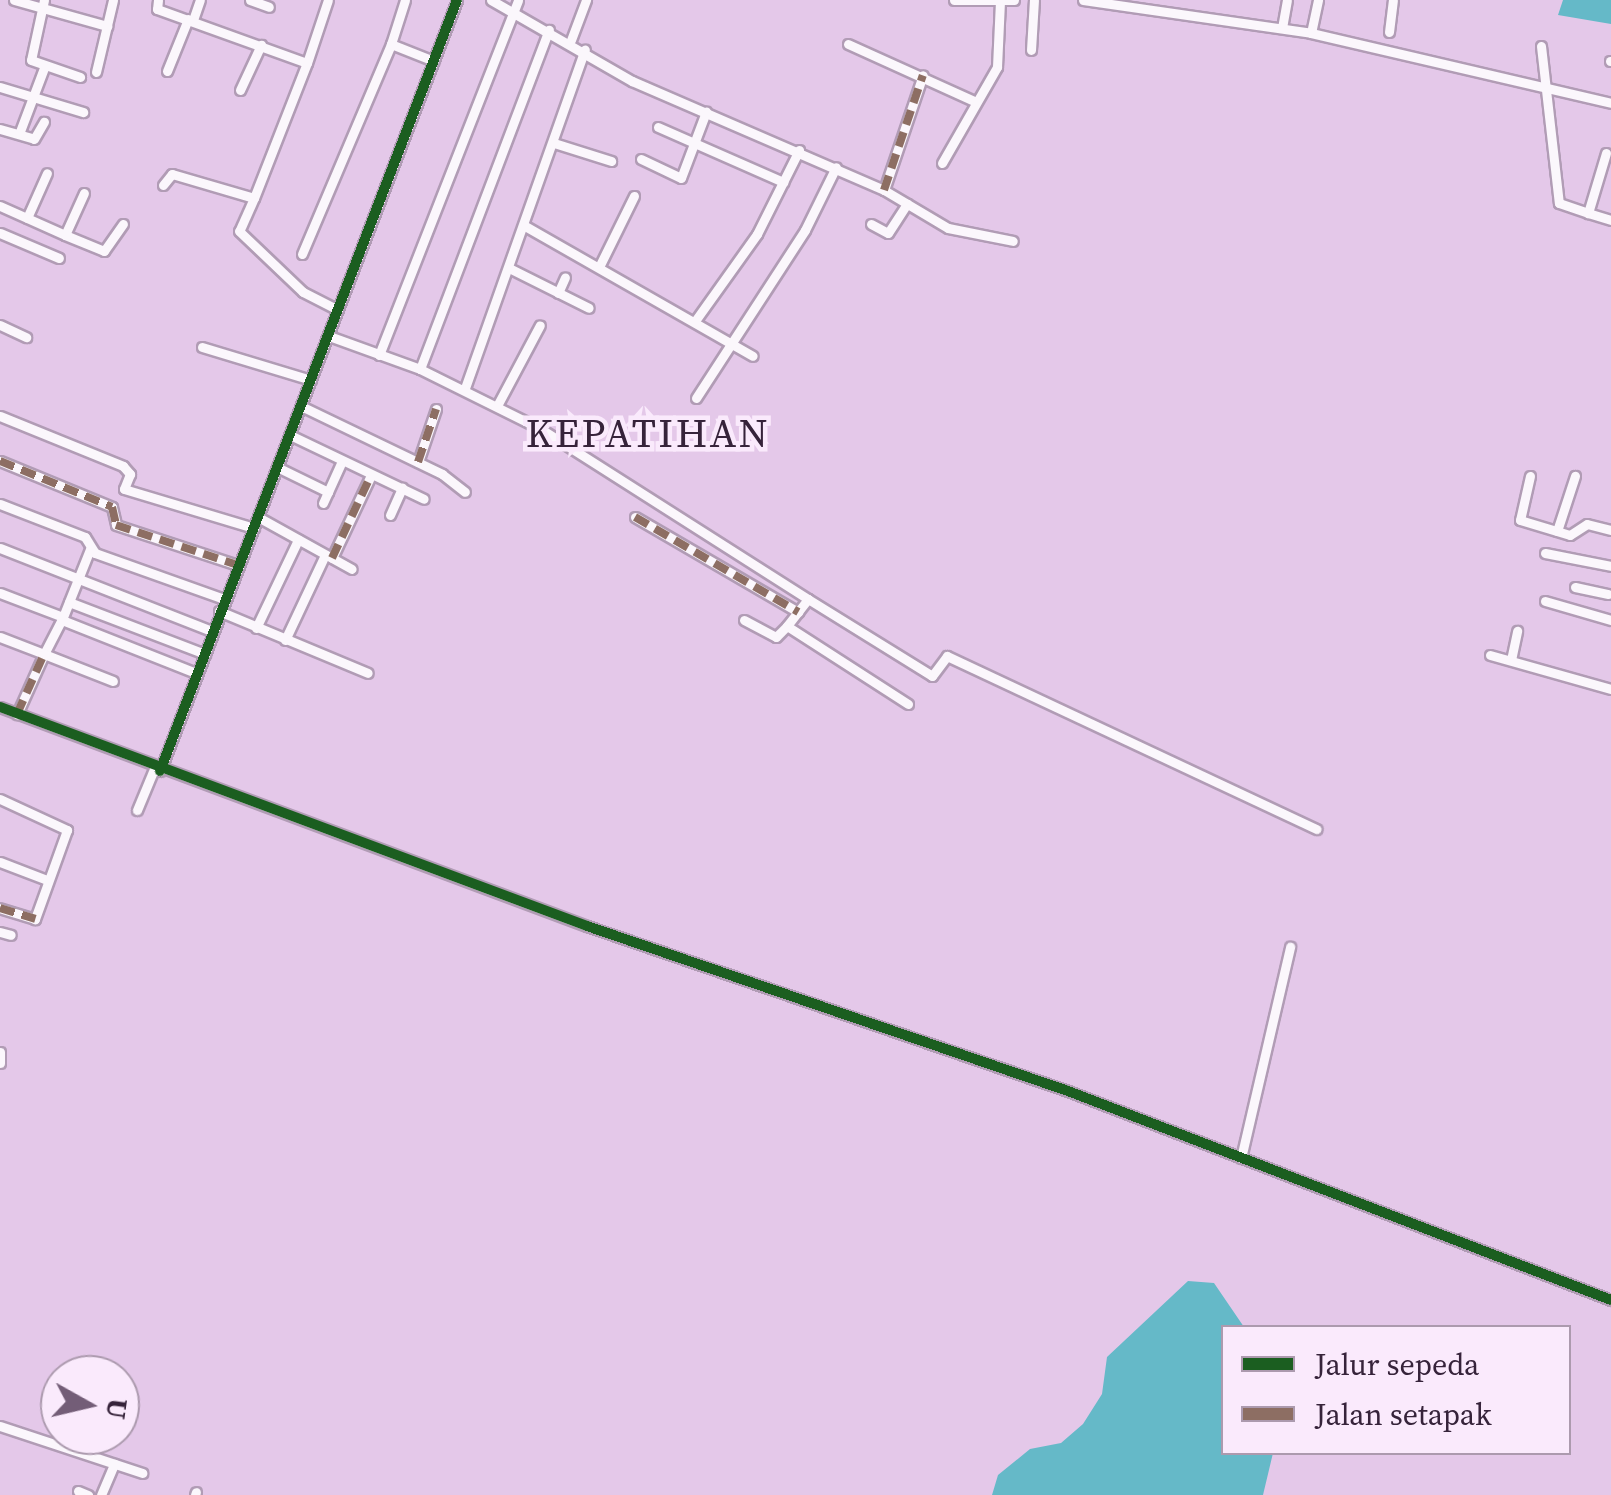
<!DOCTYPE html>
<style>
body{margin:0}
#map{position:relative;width:1611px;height:1495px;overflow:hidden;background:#e4c8e9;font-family:"Source Serif 4",serif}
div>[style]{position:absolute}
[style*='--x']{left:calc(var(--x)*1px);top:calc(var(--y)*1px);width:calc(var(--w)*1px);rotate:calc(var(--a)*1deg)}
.water>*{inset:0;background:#65b9c8}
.roads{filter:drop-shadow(2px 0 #b19cb5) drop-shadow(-2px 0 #b19cb5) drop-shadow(0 2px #b19cb5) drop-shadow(0 -2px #b19cb5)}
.minor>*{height:9px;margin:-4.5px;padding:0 4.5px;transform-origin:4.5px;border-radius:4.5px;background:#fbf7fc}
.quiet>*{height:8px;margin-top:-4px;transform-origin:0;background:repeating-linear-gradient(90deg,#8d6e63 0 15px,transparent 0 23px)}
.cycleway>*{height:10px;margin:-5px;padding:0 5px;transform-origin:5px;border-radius:5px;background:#1b5e20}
span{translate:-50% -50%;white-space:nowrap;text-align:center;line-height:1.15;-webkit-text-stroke:9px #faeafc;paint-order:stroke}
.quarter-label{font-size:40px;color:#36233a;letter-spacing:2.5px}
.legend{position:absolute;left:1221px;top:1325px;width:350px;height:130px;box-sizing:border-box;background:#faeafc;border:2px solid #ac9aae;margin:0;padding:12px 18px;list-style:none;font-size:30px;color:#36233a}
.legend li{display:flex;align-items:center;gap:20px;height:50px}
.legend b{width:50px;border:2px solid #ac9aae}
.north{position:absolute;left:40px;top:1355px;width:100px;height:100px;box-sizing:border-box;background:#faeafc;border:2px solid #ac9aae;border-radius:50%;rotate:98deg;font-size:28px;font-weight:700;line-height:40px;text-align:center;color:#36233a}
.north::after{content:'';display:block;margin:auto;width:35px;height:45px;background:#735d77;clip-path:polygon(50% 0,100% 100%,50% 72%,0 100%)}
</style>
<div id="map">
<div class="water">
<i style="clip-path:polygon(1563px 0,1611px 0,1611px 24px,1558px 15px)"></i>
<i style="clip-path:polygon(1188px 1281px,1214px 1283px,1244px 1327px,1224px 1328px,1224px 1452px,1273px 1453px,1263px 1495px,992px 1495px,998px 1475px,1030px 1449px,1061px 1443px,1083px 1424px,1102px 1394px,1107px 1357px)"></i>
</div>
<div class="roads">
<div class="minor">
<i style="--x:14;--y:0;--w:97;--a:15.6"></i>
<i style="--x:44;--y:0;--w:61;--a:102.2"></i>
<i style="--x:31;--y:60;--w:52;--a:19.1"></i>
<i style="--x:158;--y:0;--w:9;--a:96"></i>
<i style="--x:157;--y:9;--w:159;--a:19.8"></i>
<i style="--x:307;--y:63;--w:66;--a:-71.6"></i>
<i style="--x:250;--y:0;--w:20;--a:20"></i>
<i style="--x:491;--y:0;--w:163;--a:29.9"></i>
<i style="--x:632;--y:81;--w:275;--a:23.4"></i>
<i style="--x:884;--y:190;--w:74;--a:30.7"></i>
<i style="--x:948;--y:228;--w:66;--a:11.3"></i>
<i style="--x:954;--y:0;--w:60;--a:0"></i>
<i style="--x:1083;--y:0;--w:230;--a:8.2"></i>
<i style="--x:1311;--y:33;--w:308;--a:13.1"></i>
<i style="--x:193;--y:20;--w:21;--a:-71"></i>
<i style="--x:1282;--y:28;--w:28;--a:-80"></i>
<i style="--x:1389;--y:32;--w:32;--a:-83"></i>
<i style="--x:1311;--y:33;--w:34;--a:-78"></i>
<i style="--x:571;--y:40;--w:43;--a:-69.4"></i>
<i style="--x:391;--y:44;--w:46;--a:-72.3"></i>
<i style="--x:848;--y:44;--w:138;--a:24.3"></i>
<i style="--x:1541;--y:46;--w:158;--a:83.5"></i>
<i style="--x:1559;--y:203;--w:31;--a:19"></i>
<i style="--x:1031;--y:50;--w:50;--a:-86.6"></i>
<i style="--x:1610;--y:61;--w:1;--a:0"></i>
<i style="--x:167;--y:71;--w:56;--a:-68"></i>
<i style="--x:96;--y:72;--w:74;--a:-76.7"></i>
<i style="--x:0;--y:87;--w:87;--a:16.8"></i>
<i style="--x:240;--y:90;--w:50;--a:-65"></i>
<i style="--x:658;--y:127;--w:137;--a:23.7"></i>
<i style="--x:0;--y:129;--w:35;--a:16"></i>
<i style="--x:34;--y:139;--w:20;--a:-60"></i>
<i style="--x:19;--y:134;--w:71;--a:-69.3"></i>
<i style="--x:554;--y:143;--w:60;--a:17.5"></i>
<i style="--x:1606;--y:153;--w:63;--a:106.7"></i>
<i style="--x:1588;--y:213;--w:24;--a:17"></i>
<i style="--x:641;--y:159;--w:44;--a:25.4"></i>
<i style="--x:681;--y:178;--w:71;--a:-69.3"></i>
<i style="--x:942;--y:163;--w:111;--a:-60.2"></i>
<i style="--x:997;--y:67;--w:65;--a:-87.4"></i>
<i style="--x:163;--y:185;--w:14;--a:-51"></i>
<i style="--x:172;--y:174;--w:85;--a:16.3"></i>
<i style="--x:254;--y:198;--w:145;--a:-68.6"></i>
<i style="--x:884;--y:190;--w:121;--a:-71.3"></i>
<i style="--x:254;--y:198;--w:36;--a:114"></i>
<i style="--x:239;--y:231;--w:88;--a:43.6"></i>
<i style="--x:303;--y:292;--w:39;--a:27"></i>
<i style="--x:0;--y:206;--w:71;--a:24"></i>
<i style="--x:65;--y:235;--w:46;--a:-65.7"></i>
<i style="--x:27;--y:218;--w:49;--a:-66"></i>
<i style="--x:871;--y:224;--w:19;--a:28"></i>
<i style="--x:888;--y:233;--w:35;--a:-57"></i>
<i style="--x:525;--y:226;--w:262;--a:29.7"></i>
<i style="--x:0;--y:233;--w:64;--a:23"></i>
<i style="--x:65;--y:235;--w:42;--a:22.3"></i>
<i style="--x:104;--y:251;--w:33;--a:-55"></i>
<i style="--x:302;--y:254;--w:228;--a:-67"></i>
<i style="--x:391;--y:44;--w:46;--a:21.6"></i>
<i style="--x:600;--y:265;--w:77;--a:-63.8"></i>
<i style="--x:509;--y:268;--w:89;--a:26.6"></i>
<i style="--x:558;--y:293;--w:17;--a:-66"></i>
<i style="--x:695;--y:321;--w:107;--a:-54.5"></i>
<i style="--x:757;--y:234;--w:94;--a:-63.4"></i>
<i style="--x:0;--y:325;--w:29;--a:25"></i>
<i style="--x:329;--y:336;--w:97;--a:19.9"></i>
<i style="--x:420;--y:369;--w:135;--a:26.4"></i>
<i style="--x:541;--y:429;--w:317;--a:32.5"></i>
<i style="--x:808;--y:599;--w:34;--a:128"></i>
<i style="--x:787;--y:626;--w:144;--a:32.8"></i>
<i style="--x:202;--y:347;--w:114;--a:16.8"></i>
<i style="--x:379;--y:355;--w:381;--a:-68.6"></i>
<i style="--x:420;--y:369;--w:363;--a:-69.2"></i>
<i style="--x:465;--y:388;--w:359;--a:-70.5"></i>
<i style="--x:696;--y:398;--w:200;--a:-57"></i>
<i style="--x:805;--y:230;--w:70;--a:-63.8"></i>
<i style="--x:498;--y:404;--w:89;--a:-62"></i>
<i style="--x:301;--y:406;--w:157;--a:25.7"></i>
<i style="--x:442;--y:474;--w:29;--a:38"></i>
<i style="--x:0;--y:416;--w:133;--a:22.1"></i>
<i style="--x:123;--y:466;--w:11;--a:49"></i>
<i style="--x:130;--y:474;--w:16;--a:112"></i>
<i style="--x:124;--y:489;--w:136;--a:16.7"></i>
<i style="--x:290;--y:435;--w:148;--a:25.5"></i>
<i style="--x:0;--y:461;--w:121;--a:22.3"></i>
<i style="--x:112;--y:507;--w:18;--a:77"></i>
<i style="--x:116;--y:525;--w:128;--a:18.2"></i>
<i style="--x:418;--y:462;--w:56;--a:-71.2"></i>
<i style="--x:277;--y:467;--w:57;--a:26.1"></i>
<i style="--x:1530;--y:476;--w:45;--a:102.8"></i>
<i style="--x:1520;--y:520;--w:52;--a:16.7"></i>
<i style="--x:1570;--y:535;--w:20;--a:-33"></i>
<i style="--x:1587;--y:524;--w:25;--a:14"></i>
<i style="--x:323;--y:503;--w:46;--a:-65.7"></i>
<i style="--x:0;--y:504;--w:91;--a:21.2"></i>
<i style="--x:85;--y:537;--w:19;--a:58"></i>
<i style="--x:95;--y:553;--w:137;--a:19.6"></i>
<i style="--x:390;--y:515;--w:30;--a:-66"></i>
<i style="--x:258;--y:517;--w:107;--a:29"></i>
<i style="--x:635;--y:517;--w:189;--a:30.2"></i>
<i style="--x:1557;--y:531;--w:58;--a:-71.9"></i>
<i style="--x:0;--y:548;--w:228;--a:21.4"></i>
<i style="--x:1545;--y:553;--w:67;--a:11.1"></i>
<i style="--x:332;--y:558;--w:92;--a:-64.8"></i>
<i style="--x:1575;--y:587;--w:34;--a:12"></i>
<i style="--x:0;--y:593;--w:67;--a:20.9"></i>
<i style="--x:63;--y:617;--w:73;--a:-68.3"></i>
<i style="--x:808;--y:599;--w:146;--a:31.8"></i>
<i style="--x:932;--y:676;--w:25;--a:-53"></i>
<i style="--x:947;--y:656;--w:408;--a:25.1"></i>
<i style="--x:1545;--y:601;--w:69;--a:16.1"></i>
<i style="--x:69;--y:602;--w:146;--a:20.9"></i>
<i style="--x:219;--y:611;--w:161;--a:22.6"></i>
<i style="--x:63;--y:617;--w:42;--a:117.2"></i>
<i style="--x:44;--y:654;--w:74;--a:21.4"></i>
<i style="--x:62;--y:620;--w:144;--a:21.6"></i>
<i style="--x:744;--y:620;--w:36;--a:28"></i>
<i style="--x:776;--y:637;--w:16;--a:-45"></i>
<i style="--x:256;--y:628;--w:98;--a:-64.5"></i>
<i style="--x:0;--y:637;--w:47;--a:21.1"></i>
<i style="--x:44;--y:654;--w:66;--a:114.2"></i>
<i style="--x:285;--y:640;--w:94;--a:-64.8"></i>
<i style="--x:1490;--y:655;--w:126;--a:15.7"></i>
<i style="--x:1511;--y:660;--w:30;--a:-78"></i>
<i style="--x:0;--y:707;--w:627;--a:20.46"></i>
<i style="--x:587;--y:926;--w:509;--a:18.93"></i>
<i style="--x:1068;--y:1091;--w:582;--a:21.05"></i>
<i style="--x:160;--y:771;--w:826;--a:-68.93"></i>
<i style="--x:0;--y:799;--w:74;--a:24.8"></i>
<i style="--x:67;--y:830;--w:95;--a:109.8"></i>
<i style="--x:35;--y:919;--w:37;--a:-163"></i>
<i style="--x:137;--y:810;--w:44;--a:-67.5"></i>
<i style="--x:0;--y:862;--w:50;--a:21"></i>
<i style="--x:0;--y:932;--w:11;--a:15"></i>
<i style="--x:0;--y:1052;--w:11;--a:90"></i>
<i style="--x:1241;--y:1158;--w:217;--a:-76.9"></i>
<i style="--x:0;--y:1426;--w:150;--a:18.3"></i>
<i style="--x:78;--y:1491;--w:11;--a:22"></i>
<i style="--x:101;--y:1495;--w:34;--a:-67"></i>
<i style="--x:195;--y:1495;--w:3;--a:-72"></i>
</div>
</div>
<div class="quiet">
<i style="--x:884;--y:190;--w:121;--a:-71.3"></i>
<i style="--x:0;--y:461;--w:121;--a:22.3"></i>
<i style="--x:112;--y:507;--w:18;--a:77"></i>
<i style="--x:116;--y:525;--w:128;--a:18.2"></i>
<i style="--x:418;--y:462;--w:56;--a:-71.2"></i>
<i style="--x:635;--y:517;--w:189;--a:30.2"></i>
<i style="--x:332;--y:558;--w:92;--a:-64.8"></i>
<i style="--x:17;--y:714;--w:66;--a:-65.8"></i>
<i style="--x:0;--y:908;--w:37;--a:17"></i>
</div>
<div class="cycleway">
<i style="--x:0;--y:707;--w:627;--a:20.46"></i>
<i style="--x:587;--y:926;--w:509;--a:18.93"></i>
<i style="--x:1068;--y:1091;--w:582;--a:21.05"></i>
<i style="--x:160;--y:771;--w:826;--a:-68.93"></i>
</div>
<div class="quarter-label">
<span style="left:648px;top:433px">KEPATIHAN</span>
</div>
<ul class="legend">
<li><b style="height:12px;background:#1b5e20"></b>Jalur sepeda</li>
<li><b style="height:12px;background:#8d6e63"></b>Jalan setapak</li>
</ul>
<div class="north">U</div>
</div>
